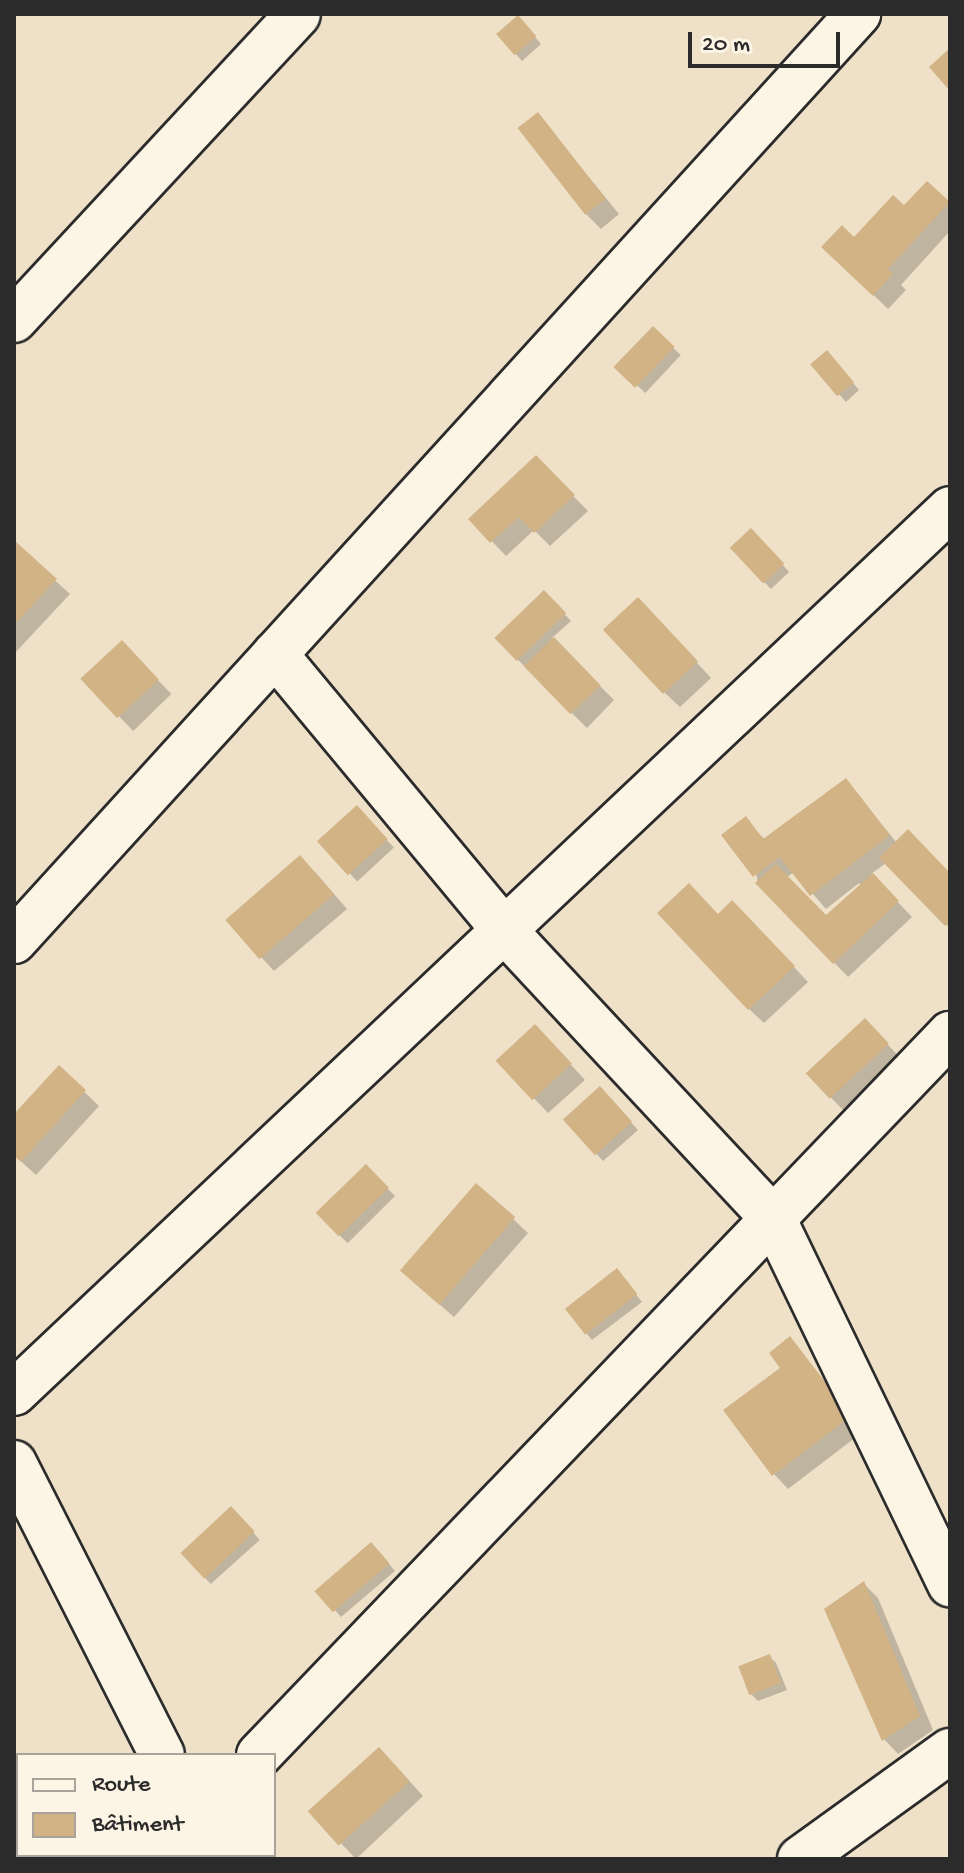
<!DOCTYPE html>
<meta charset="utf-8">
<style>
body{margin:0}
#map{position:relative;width:964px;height:1873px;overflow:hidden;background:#efe1c8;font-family:"Gochi Hand",sans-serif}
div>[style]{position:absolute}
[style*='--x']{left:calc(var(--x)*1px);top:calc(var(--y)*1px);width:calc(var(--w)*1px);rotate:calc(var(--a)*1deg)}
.shadow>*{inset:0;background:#0003;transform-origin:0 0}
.building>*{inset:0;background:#d2b386;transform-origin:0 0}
.roads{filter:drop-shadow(2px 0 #2b2b2b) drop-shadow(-2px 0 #2b2b2b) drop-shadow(0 2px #2b2b2b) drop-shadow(0 -2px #2b2b2b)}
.minor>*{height:44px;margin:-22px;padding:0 22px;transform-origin:22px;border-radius:22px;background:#fcf5e5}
span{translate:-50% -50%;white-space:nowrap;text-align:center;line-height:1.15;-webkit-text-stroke:7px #fcf5e5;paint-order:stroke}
.frame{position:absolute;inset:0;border:16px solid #2b2b2b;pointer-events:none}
.legend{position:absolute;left:16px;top:1753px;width:260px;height:104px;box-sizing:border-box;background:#fcf5e5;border:2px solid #a8a49b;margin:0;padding:10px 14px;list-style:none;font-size:24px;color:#2b2b2b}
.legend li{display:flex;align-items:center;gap:16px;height:40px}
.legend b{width:40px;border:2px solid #a8a49b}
.scale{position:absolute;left:688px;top:32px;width:152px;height:36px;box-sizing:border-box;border:4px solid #2b2b2b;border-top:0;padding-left:10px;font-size:24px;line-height:28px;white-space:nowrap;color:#2b2b2b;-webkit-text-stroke:6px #fcf5e5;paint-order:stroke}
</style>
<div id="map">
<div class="shadow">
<i style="clip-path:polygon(525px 25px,541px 44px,522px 61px,499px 35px)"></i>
<i style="clip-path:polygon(538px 115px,619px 214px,601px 229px,586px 214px)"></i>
<i style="clip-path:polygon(927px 183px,950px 204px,950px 231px,901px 285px,906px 290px,888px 309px,824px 247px,854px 240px,904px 208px)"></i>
<i style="left:653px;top:329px;width:38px;height:52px;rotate:43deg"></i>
<i style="clip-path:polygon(834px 360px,859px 390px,846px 402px,813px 365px)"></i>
<i style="clip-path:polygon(536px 458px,588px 511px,550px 546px,534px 530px,506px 556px,471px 519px)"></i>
<i style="left:751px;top:531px;width:56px;height:25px;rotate:47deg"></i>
<i style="clip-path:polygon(14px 543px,70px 594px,14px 654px)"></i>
<i style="clip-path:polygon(544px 593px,571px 621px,552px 638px,614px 700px,587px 728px,516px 658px)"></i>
<i style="clip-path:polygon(652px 614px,711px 678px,680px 707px,665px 693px)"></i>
<i style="left:122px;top:643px;width:71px;height:53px;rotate:46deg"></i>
<i style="clip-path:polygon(evenodd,845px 780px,897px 843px,950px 875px,950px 928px,886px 863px,871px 874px,912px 917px,848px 977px,758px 883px,746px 819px,765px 840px,845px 780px,794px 872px,826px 909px,859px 883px,861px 886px,826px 918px,787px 877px,794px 872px)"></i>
<i style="left:357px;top:808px;width:54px;height:50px;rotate:47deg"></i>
<i style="clip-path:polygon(315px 872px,347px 909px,274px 971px,227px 920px)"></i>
<i style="clip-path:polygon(719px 916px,747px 917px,808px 982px,764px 1023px,749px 1009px)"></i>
<i style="clip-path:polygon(879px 1035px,902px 1060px,845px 1112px,808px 1074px)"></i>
<i style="clip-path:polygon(549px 1041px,585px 1080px,548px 1113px,498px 1060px)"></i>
<i style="clip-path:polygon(59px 1068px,99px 1106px,36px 1175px,14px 1155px,14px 1117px)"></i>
<i style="clip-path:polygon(607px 1096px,638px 1130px,603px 1161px,566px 1120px)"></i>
<i style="left:366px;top:1167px;width:41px;height:67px;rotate:45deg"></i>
<i style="clip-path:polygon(513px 1219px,528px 1233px,454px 1317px,416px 1284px)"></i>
<i style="clip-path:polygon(623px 1278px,642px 1302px,592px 1340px,566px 1309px)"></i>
<i style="clip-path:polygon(790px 1339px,864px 1431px,788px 1489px,774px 1474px)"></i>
<i style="left:231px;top:1508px;width:43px;height:66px;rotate:48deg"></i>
<i style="clip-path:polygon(378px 1551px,395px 1571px,341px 1617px,317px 1590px)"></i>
<i style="clip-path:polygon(864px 1584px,878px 1598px,933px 1730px,898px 1754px,884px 1739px)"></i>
<i style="clip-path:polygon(769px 1656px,776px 1663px,787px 1690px,758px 1701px,751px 1694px)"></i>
<i style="clip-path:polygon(394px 1764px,423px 1796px,356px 1859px,312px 1813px)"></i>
</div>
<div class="building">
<i style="left:518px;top:15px;width:28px;height:29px;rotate:49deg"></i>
<i style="clip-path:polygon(950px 48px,950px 91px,929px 67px)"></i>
<i style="left:538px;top:112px;width:110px;height:26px;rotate:52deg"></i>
<i style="clip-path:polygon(927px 181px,950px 202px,888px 269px,893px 274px,873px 296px,821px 247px,842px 225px,854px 237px,893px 195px,904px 205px)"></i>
<i style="left:653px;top:326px;width:30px;height:57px;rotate:44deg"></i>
<i style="left:827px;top:350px;width:42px;height:22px;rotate:50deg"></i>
<i style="clip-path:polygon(536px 455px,575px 495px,534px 533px,519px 517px,490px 543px,468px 519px)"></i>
<i style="left:751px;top:528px;width:49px;height:29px;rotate:47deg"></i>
<i style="clip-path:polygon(14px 540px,57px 579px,14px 625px)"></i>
<i style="left:544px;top:590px;width:32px;height:69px;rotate:46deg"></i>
<i style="left:638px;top:597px;width:88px;height:48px;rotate:47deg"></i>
<i style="left:554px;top:637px;width:67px;height:42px;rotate:46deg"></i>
<i style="left:122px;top:640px;width:54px;height:57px;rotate:47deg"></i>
<i style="clip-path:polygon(846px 778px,890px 835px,810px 896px,780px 857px,753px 877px,721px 835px,746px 816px,763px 839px)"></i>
<i style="left:357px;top:805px;width:46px;height:54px;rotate:48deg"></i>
<i style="clip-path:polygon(908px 829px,950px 873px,950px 922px,945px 926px,879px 858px)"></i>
<i style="left:300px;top:855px;width:52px;height:99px;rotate:49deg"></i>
<i style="clip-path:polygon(776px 864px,826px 915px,873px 873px,899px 901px,833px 964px,755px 883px)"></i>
<i style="clip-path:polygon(689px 883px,718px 914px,732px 900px,795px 966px,748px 1010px,657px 913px)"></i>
<i style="left:865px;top:1018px;width:35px;height:81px;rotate:47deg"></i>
<i style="left:535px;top:1024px;width:54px;height:54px;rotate:47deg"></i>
<i style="clip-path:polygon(59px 1065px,86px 1090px,21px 1162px,14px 1156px,14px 1114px)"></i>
<i style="left:600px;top:1086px;width:48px;height:50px;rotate:48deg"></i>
<i style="left:366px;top:1164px;width:33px;height:70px;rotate:46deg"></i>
<i style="left:476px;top:1183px;width:52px;height:116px;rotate:41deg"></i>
<i style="left:617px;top:1268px;width:33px;height:66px;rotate:52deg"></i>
<i style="clip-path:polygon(790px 1336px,851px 1416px,772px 1476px,723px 1410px,780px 1368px,769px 1353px)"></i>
<i style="left:231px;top:1506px;width:35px;height:69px;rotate:47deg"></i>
<i style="left:371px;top:1542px;width:28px;height:75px;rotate:49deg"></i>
<i style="clip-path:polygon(864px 1581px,920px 1716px,882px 1741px,824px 1609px)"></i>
<i style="left:770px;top:1654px;width:31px;height:34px;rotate:69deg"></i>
<i style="left:379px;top:1747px;width:46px;height:96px;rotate:48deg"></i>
</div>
<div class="roads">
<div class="minor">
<i style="--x:14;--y:320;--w:417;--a:-47.1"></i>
<i style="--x:275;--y:654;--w:359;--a:50.3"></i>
<i style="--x:504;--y:930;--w:394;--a:47"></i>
<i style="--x:773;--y:1218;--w:407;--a:64.2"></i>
<i style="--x:14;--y:941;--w:1254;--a:-47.68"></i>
<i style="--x:14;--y:1393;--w:1287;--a:-43.36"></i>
<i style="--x:14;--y:1463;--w:327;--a:63.1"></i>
<i style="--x:259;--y:1755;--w:999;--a:-46.22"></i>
<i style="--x:213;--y:1855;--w:4;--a:63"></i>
<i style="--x:800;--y:1859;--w:185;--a:-35.8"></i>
</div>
</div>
<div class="frame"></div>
<ul class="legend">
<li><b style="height:10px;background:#fcf5e5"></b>Route</li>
<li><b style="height:22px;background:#d2b386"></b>Bâtiment</li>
</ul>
<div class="scale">20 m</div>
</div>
